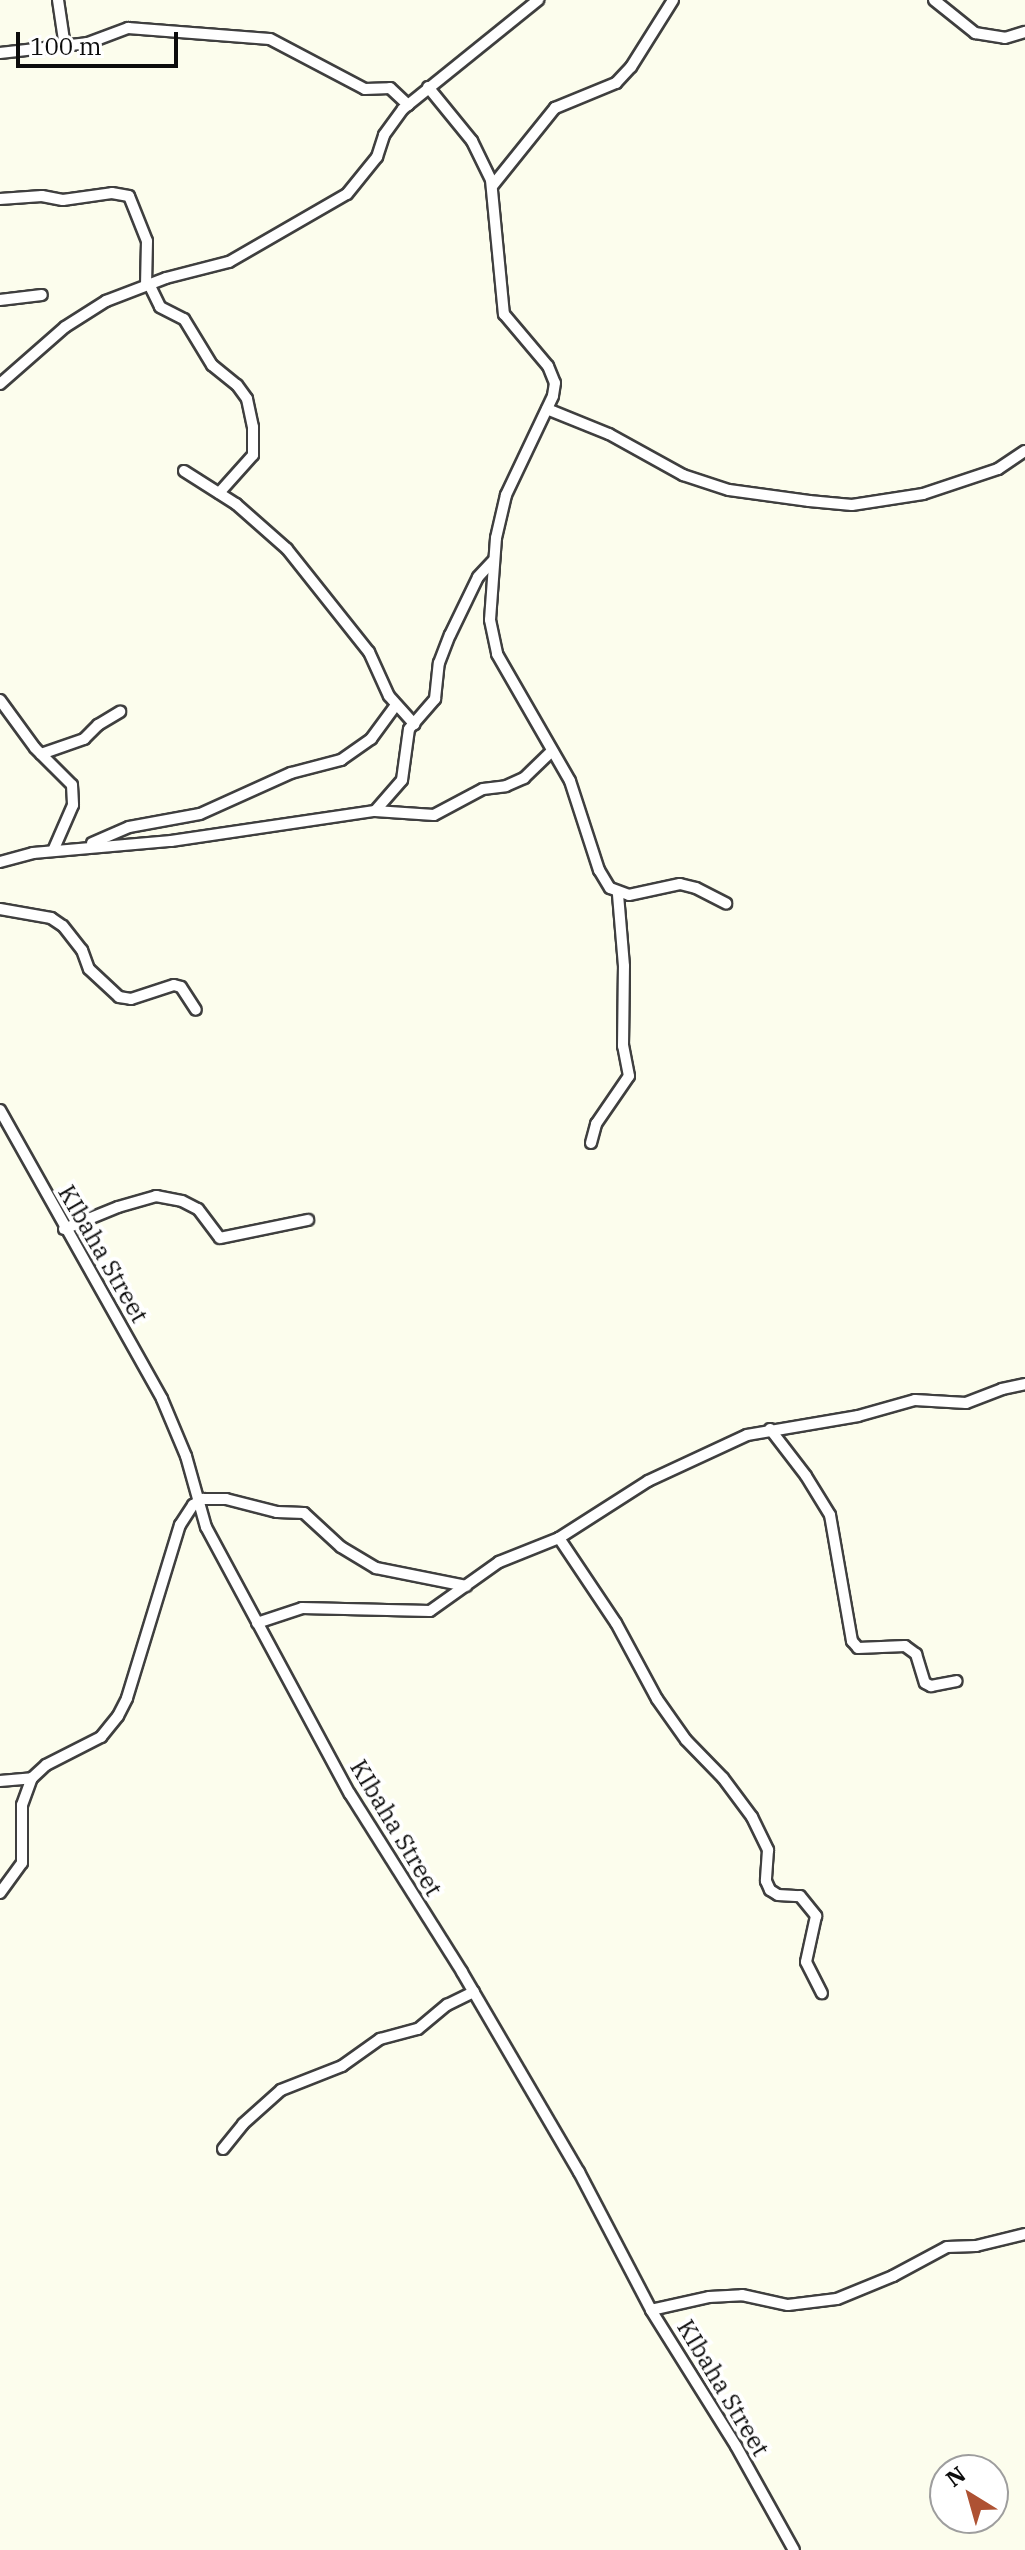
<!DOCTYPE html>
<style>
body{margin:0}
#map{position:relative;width:1025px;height:2550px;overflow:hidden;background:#fcfded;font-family:"IBM Plex Serif",serif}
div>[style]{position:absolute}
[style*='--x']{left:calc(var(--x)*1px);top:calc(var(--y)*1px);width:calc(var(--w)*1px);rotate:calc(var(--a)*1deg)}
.roads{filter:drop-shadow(2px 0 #3f3f3f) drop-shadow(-2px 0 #3f3f3f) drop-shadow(0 2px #3f3f3f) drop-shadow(0 -2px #3f3f3f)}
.street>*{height:10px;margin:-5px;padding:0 5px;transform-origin:5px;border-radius:5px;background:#fff}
span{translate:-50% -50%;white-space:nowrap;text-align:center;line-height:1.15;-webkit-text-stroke:8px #fff;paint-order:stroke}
.street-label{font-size:24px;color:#0c0c0c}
.north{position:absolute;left:929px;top:2454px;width:80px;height:80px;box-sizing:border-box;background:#fff;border:2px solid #9e9e9e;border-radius:50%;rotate:323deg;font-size:22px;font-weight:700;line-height:32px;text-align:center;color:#0c0c0c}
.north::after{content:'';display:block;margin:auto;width:28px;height:36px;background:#ae5233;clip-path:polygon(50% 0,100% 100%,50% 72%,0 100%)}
.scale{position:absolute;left:16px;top:32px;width:162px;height:36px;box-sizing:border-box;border:4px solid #0c0c0c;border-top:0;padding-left:10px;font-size:24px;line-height:28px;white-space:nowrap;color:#0c0c0c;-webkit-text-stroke:6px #fff;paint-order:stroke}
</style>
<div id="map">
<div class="roads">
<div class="street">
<i style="--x:58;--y:0;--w:48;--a:81.5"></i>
<i style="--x:934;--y:0;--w:53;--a:38.8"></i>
<i style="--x:975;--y:33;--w:30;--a:9"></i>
<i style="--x:1005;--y:38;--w:21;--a:-17"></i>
<i style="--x:0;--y:53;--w:89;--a:-6.5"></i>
<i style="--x:88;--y:43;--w:43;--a:-20.6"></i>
<i style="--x:128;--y:28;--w:142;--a:4.4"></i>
<i style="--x:270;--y:39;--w:107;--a:27.8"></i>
<i style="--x:365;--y:89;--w:25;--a:-2"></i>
<i style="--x:390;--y:88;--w:25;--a:43"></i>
<i style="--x:428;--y:87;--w:70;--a:50.8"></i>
<i style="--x:472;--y:141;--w:43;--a:64"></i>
<i style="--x:491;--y:180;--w:135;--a:84.5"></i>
<i style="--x:504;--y:314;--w:68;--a:49.8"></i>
<i style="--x:548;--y:366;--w:18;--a:68"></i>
<i style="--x:555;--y:383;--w:13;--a:99"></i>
<i style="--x:553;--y:396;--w:110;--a:115.4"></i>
<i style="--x:506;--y:495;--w:44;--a:103.1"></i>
<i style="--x:496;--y:538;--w:82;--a:94.2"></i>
<i style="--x:490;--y:620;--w:35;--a:78"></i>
<i style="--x:497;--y:654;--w:146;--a:60.1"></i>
<i style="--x:570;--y:781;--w:94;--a:72"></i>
<i style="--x:599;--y:870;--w:21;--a:59"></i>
<i style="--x:610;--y:888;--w:20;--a:20"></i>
<i style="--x:629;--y:895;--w:52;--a:-12.2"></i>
<i style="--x:680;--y:884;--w:16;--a:14"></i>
<i style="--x:696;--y:888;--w:34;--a:27"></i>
<i style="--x:493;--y:185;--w:99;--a:-51.2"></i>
<i style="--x:555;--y:108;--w:66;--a:-22.3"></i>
<i style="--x:616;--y:83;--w:22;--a:-47"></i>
<i style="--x:631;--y:67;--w:79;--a:-57.9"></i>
<i style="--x:0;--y:199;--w:42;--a:-4.1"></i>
<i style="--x:42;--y:196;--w:21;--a:11"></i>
<i style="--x:63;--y:200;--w:49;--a:-8.1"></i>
<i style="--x:112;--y:193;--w:17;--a:10"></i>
<i style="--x:129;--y:196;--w:48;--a:68.2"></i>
<i style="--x:147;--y:241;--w:44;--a:91.3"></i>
<i style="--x:149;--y:284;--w:25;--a:64"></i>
<i style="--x:160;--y:307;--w:27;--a:27"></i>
<i style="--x:184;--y:319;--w:54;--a:58.7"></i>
<i style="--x:212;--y:365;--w:32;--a:39"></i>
<i style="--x:237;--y:385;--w:17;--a:54"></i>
<i style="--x:247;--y:399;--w:29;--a:78"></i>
<i style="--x:253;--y:427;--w:28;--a:90"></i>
<i style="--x:253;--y:455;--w:51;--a:131.8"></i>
<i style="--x:0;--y:300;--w:42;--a:-6.8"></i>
<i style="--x:0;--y:384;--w:86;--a:-41.2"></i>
<i style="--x:65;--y:327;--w:49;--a:-32.4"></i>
<i style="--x:106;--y:301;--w:64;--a:-21"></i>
<i style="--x:166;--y:278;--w:65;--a:-14.3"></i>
<i style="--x:229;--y:262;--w:136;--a:-30"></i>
<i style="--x:347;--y:194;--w:48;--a:-51"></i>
<i style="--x:377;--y:157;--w:23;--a:-72"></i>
<i style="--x:384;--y:135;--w:32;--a:-54"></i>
<i style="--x:403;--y:109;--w:174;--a:-38.9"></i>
<i style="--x:547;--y:409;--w:67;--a:22"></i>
<i style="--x:609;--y:434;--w:85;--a:29"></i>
<i style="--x:683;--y:475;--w:48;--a:18.1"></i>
<i style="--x:729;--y:490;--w:81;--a:7.8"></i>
<i style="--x:809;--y:501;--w:43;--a:5.3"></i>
<i style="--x:852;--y:505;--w:72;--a:-8.8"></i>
<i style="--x:923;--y:494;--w:79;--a:-18.4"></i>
<i style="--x:998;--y:469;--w:32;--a:-34"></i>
<i style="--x:184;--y:471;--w:62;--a:32.4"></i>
<i style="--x:236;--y:504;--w:68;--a:41.4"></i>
<i style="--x:287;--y:549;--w:132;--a:51.5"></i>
<i style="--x:369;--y:652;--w:48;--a:65.6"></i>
<i style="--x:389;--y:696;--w:38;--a:48"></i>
<i style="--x:0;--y:700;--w:59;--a:53.9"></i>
<i style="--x:35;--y:748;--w:52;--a:45"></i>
<i style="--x:72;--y:785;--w:20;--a:87"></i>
<i style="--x:73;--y:805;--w:50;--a:113.5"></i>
<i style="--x:41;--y:754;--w:46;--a:-19.2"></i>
<i style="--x:84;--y:739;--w:20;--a:-45"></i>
<i style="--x:98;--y:725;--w:26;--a:-31"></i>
<i style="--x:375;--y:811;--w:41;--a:-48.9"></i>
<i style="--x:402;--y:780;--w:51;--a:-82.2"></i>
<i style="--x:409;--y:729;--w:40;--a:-49"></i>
<i style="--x:435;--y:699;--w:36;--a:-84"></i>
<i style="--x:439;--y:663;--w:30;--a:-69"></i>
<i style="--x:450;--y:635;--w:64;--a:-64.2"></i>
<i style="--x:478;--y:577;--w:22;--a:-47"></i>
<i style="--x:92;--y:843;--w:40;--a:-23.4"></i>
<i style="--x:129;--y:827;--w:72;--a:-10.4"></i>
<i style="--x:200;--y:814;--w:100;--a:-24.3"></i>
<i style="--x:291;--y:773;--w:52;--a:-14.6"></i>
<i style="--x:341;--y:760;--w:37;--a:-35"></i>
<i style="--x:371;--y:739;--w:42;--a:-53.7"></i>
<i style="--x:0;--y:862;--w:34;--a:-15"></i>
<i style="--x:33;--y:853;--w:139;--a:-5"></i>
<i style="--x:171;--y:841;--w:206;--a:-8.4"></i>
<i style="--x:375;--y:811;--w:59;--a:3.9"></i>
<i style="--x:434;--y:815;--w:55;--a:-28"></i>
<i style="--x:483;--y:789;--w:23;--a:-7"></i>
<i style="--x:506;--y:786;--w:20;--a:-24"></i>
<i style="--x:524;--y:778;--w:39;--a:-44"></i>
<i style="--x:0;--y:909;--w:52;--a:10"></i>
<i style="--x:51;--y:918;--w:14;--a:34"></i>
<i style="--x:63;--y:926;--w:31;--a:52"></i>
<i style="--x:82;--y:950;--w:20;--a:70"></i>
<i style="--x:89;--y:969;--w:41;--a:43"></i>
<i style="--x:119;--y:997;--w:12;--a:9"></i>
<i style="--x:131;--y:999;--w:45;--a:-18"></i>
<i style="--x:174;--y:985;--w:7;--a:16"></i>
<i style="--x:181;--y:987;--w:27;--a:57"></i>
<i style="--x:0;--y:1110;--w:331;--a:60.7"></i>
<i style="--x:162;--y:1399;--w:62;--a:67.2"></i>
<i style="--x:186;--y:1456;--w:74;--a:74.3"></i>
<i style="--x:206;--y:1527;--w:303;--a:61.7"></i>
<i style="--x:350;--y:1794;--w:210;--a:57.8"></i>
<i style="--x:462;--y:1972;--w:232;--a:59.7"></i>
<i style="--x:579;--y:2172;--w:156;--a:62.4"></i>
<i style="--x:651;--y:2310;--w:160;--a:58"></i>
<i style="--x:736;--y:2446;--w:119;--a:60.9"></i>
<i style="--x:591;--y:1143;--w:20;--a:-75"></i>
<i style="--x:596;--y:1124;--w:58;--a:-55.5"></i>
<i style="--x:629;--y:1076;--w:31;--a:-101"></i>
<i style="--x:623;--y:1046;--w:80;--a:-89.3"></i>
<i style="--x:624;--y:966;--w:72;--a:-94.8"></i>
<i style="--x:64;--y:1229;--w:58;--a:-22.2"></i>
<i style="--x:118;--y:1207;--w:40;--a:-16"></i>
<i style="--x:156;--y:1196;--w:26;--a:11"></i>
<i style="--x:182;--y:1201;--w:18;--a:27"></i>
<i style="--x:198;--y:1209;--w:36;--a:53"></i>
<i style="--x:220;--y:1238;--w:90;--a:-11.6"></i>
<i style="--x:770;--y:1429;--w:59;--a:52.5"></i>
<i style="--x:806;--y:1476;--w:46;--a:58.4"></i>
<i style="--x:830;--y:1515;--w:128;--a:80.1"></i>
<i style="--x:852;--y:1641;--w:9;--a:49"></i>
<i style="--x:858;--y:1648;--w:47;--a:-2.4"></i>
<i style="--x:905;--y:1646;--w:14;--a:36"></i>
<i style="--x:916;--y:1654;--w:30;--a:73"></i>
<i style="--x:925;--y:1683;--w:7;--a:27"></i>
<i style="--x:931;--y:1686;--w:26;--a:-11"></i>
<i style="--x:559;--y:1538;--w:102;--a:56.2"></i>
<i style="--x:616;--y:1623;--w:86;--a:61.7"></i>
<i style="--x:657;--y:1699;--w:50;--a:54.7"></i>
<i style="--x:686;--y:1740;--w:53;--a:45.8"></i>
<i style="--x:723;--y:1778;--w:49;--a:53.4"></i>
<i style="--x:752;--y:1817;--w:37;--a:64"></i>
<i style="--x:768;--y:1850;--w:31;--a:94"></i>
<i style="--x:766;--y:1881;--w:10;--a:66"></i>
<i style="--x:770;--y:1890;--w:9;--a:32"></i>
<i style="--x:778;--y:1895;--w:22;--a:3"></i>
<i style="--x:800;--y:1896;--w:26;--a:51"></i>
<i style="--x:816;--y:1916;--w:47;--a:102.3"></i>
<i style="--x:806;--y:1962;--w:35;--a:63"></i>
<i style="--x:257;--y:1623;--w:47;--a:-18.4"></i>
<i style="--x:302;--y:1608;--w:128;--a:1.3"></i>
<i style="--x:430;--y:1611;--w:85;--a:-35.4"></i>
<i style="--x:499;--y:1562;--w:65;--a:-21.8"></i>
<i style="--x:559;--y:1538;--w:106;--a:-32.6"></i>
<i style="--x:648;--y:1481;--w:109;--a:-24.9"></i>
<i style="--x:747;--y:1435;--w:113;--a:-9.7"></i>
<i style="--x:858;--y:1416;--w:59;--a:-15.7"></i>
<i style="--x:915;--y:1400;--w:51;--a:3.4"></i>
<i style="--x:966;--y:1403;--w:39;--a:-21"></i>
<i style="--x:1002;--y:1389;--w:24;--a:-12"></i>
<i style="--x:0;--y:1781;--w:32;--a:-5"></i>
<i style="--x:0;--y:1893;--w:37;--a:-54"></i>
<i style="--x:22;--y:1863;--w:58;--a:-90"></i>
<i style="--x:22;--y:1805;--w:29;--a:-70"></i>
<i style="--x:32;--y:1778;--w:19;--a:-43"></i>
<i style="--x:46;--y:1765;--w:62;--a:-27"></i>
<i style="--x:101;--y:1737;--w:27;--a:-51"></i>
<i style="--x:118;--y:1716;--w:20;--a:-63"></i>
<i style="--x:127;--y:1698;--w:181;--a:-73"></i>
<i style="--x:180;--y:1525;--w:24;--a:-57"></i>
<i style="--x:193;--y:1505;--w:12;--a:-31"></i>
<i style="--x:203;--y:1499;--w:23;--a:0"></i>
<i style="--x:226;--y:1499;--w:53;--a:14.3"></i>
<i style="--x:277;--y:1512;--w:27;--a:2"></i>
<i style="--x:304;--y:1513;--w:50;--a:42.6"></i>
<i style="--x:341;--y:1547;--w:41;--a:31"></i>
<i style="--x:376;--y:1568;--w:92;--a:11.3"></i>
<i style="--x:223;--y:2149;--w:32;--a:-51"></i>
<i style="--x:243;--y:2124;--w:51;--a:-41.8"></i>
<i style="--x:281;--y:2090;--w:66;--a:-21.5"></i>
<i style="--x:342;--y:2066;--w:47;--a:-35.4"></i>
<i style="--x:380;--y:2039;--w:39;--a:-15"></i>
<i style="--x:418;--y:2029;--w:38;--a:-40"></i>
<i style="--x:447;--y:2005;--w:30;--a:-26"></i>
<i style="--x:651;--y:2310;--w:59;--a:-12.6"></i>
<i style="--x:709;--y:2297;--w:33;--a:-3"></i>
<i style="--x:742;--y:2295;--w:47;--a:12.3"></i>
<i style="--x:788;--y:2305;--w:49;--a:-7"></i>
<i style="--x:837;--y:2299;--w:61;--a:-22.3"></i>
<i style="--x:893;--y:2276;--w:61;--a:-28.2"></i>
<i style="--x:947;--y:2247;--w:29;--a:-2"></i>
<i style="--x:976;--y:2246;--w:50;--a:-13.8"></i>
</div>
</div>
<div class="street-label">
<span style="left:103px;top:1254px;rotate:60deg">KIbaha Street</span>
<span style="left:396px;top:1828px;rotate:59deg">KIbaha Street</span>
<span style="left:723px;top:2388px;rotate:59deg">KIbaha Street</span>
</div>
<div class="north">N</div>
<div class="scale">100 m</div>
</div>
